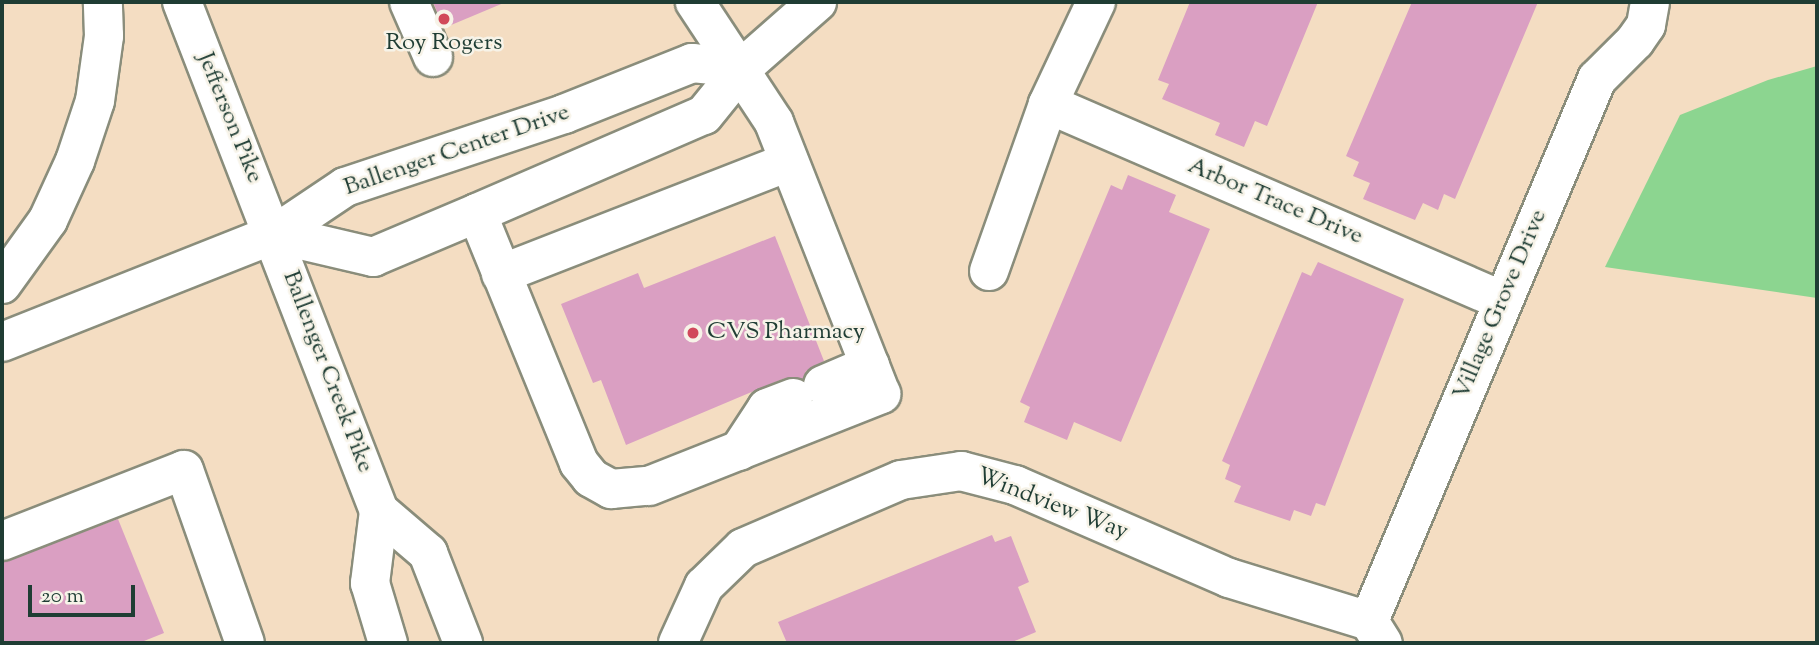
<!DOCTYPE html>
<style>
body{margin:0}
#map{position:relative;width:1819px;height:645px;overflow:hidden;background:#f4ddc2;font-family:"Sorts Mill Goudy",serif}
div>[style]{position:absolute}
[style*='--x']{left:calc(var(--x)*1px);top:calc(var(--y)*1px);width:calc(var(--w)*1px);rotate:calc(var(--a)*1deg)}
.green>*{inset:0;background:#8cd590}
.building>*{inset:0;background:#da9fc2}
.roads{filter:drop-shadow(2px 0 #8a8d7b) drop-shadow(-2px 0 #8a8d7b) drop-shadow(0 2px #8a8d7b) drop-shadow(0 -2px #8a8d7b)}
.minor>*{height:38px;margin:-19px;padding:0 19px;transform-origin:19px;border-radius:19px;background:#fff}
.major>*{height:38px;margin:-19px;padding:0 19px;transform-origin:19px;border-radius:19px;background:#fff}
.highway>*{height:38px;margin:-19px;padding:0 19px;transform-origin:19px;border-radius:19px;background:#fff}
.dots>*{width:19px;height:19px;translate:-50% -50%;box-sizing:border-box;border:4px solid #f7f3e8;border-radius:50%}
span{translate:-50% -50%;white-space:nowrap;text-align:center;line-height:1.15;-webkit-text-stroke:5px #f7f3e8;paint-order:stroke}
.poi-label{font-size:24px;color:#1f3d34}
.left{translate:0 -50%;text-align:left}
.street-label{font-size:24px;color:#1f3d34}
.frame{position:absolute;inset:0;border:4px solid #1f3d34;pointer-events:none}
.scale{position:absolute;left:28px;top:585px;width:107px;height:32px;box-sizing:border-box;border:4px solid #1f3d34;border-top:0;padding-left:9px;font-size:21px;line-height:24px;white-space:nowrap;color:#1f3d34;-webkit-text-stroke:5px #f7f3e8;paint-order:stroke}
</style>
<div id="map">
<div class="green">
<i style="clip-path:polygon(1817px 66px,1817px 298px,1605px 267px,1680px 115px,1768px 80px)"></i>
</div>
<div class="building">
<i style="clip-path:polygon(433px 2px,506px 2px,444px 28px)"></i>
<i style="clip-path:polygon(1190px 2px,1318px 2px,1267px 126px,1255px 121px,1244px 147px,1215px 135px,1220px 123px,1162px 99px,1169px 84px,1158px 80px)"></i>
<i style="clip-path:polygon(1412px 2px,1538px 2px,1455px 199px,1444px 194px,1438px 210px,1423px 203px,1415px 220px,1363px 199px,1370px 183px,1353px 176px,1359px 162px,1346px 156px)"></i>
<i style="clip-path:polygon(1128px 175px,1176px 195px,1169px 212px,1210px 229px,1121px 442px,1074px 422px,1067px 440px,1024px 422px,1030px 407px,1020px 402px,1111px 185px,1122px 190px)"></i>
<i style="clip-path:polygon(775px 236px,824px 361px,806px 371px,803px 379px,785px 378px,626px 445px,601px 380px,593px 383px,561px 304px,638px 273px,644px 288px)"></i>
<i style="clip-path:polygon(1318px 262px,1404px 299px,1325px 506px,1316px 503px,1311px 516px,1294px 510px,1290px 521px,1234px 502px,1241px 486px,1225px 479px,1230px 465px,1222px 461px,1302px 272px,1311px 276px)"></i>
<i style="clip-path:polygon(118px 519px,164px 633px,139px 643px,2px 643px,2px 562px)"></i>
<i style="clip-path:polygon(992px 535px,995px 542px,1011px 536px,1029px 582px,1018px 587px,1036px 632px,1010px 643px,787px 643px,778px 622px)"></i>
</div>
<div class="roads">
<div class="minor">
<i style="--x:409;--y:2;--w:60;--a:66.4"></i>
<i style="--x:1048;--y:104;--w:495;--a:23.4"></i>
<i style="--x:477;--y:213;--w:270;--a:67.8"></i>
<i style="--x:579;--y:463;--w:19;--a:51"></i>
<i style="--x:591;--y:478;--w:23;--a:29"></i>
<i style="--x:611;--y:489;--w:38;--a:-5"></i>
<i style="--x:649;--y:486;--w:250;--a:-21.6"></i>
<i style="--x:881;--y:394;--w:292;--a:-111.5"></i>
<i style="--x:774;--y:122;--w:144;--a:-123.4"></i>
<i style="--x:275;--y:234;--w:101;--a:13.2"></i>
<i style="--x:373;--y:257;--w:113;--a:-22.9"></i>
<i style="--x:477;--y:213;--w:247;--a:-23.4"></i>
<i style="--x:704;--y:115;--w:60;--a:-51"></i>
<i style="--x:742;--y:68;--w:100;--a:-41.3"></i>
<i style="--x:275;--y:234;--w:84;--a:-33.9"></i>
<i style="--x:345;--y:187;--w:231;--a:-18.4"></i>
<i style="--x:564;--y:114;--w:138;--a:-21.7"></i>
<i style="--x:692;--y:63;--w:50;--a:5.7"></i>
<i style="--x:989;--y:271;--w:177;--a:-70.5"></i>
<i style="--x:1048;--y:104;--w:113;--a:-64.8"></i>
<i style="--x:501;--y:274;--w:309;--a:-21.3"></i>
<i style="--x:823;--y:385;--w:51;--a:-23.1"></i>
<i style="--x:739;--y:451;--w:51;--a:-56.9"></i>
<i style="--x:767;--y:408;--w:28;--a:-21"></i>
<i style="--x:2;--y:541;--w:195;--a:-21.3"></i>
<i style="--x:184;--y:470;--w:183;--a:70.6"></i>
<i style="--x:1369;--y:621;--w:588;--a:-67.19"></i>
<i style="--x:1597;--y:79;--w:54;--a:-45"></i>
<i style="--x:1635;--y:41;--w:19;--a:-55"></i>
<i style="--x:1646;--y:25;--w:23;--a:-80"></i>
<i style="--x:678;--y:643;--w:63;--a:-65.5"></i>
<i style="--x:704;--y:586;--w:54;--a:-44.3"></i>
<i style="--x:743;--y:548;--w:172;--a:-23.3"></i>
<i style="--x:901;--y:480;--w:61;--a:-8.5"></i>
<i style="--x:961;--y:471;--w:56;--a:14.5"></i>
<i style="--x:1015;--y:485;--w:233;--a:23.5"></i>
<i style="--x:1229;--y:578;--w:146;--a:17.1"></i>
<i style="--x:1369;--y:621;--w:26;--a:58"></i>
</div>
<div class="major">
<i style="--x:182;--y:2;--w:546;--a:68.84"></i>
<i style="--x:379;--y:511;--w:73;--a:97.1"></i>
<i style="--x:370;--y:583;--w:63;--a:73.3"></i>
<i style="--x:379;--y:511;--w:65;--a:40.6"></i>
<i style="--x:428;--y:553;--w:97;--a:68.7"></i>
</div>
<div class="highway">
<i style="--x:2;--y:284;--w:79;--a:-54.3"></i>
<i style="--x:48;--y:220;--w:65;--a:-65.4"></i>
<i style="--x:75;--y:161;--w:63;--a:-71.6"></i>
<i style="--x:95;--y:101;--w:66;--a:-82.1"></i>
<i style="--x:104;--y:36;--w:34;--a:-92"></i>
<i style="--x:2;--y:342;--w:294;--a:-21.6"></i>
</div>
</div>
<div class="dots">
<i style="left:444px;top:19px;background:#d1495b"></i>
<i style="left:693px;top:333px;background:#d1495b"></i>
</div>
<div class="poi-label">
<span style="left:444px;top:44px">Roy Rogers</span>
<span class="left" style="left:707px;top:333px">CVS Pharmacy</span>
</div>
<div class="street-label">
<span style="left:229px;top:118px;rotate:68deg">Jefferson Pike</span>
<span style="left:457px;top:151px;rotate:-19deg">Ballenger Center Drive</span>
<span style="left:1275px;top:202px;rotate:23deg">Arbor Trace Drive</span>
<span style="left:1501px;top:305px;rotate:-67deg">Village Grove Drive</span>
<span style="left:327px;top:372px;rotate:69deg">Ballenger Creek Pike</span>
<span style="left:1052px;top:505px;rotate:21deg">Windview Way</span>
</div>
<div class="frame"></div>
<div class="scale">20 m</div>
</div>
